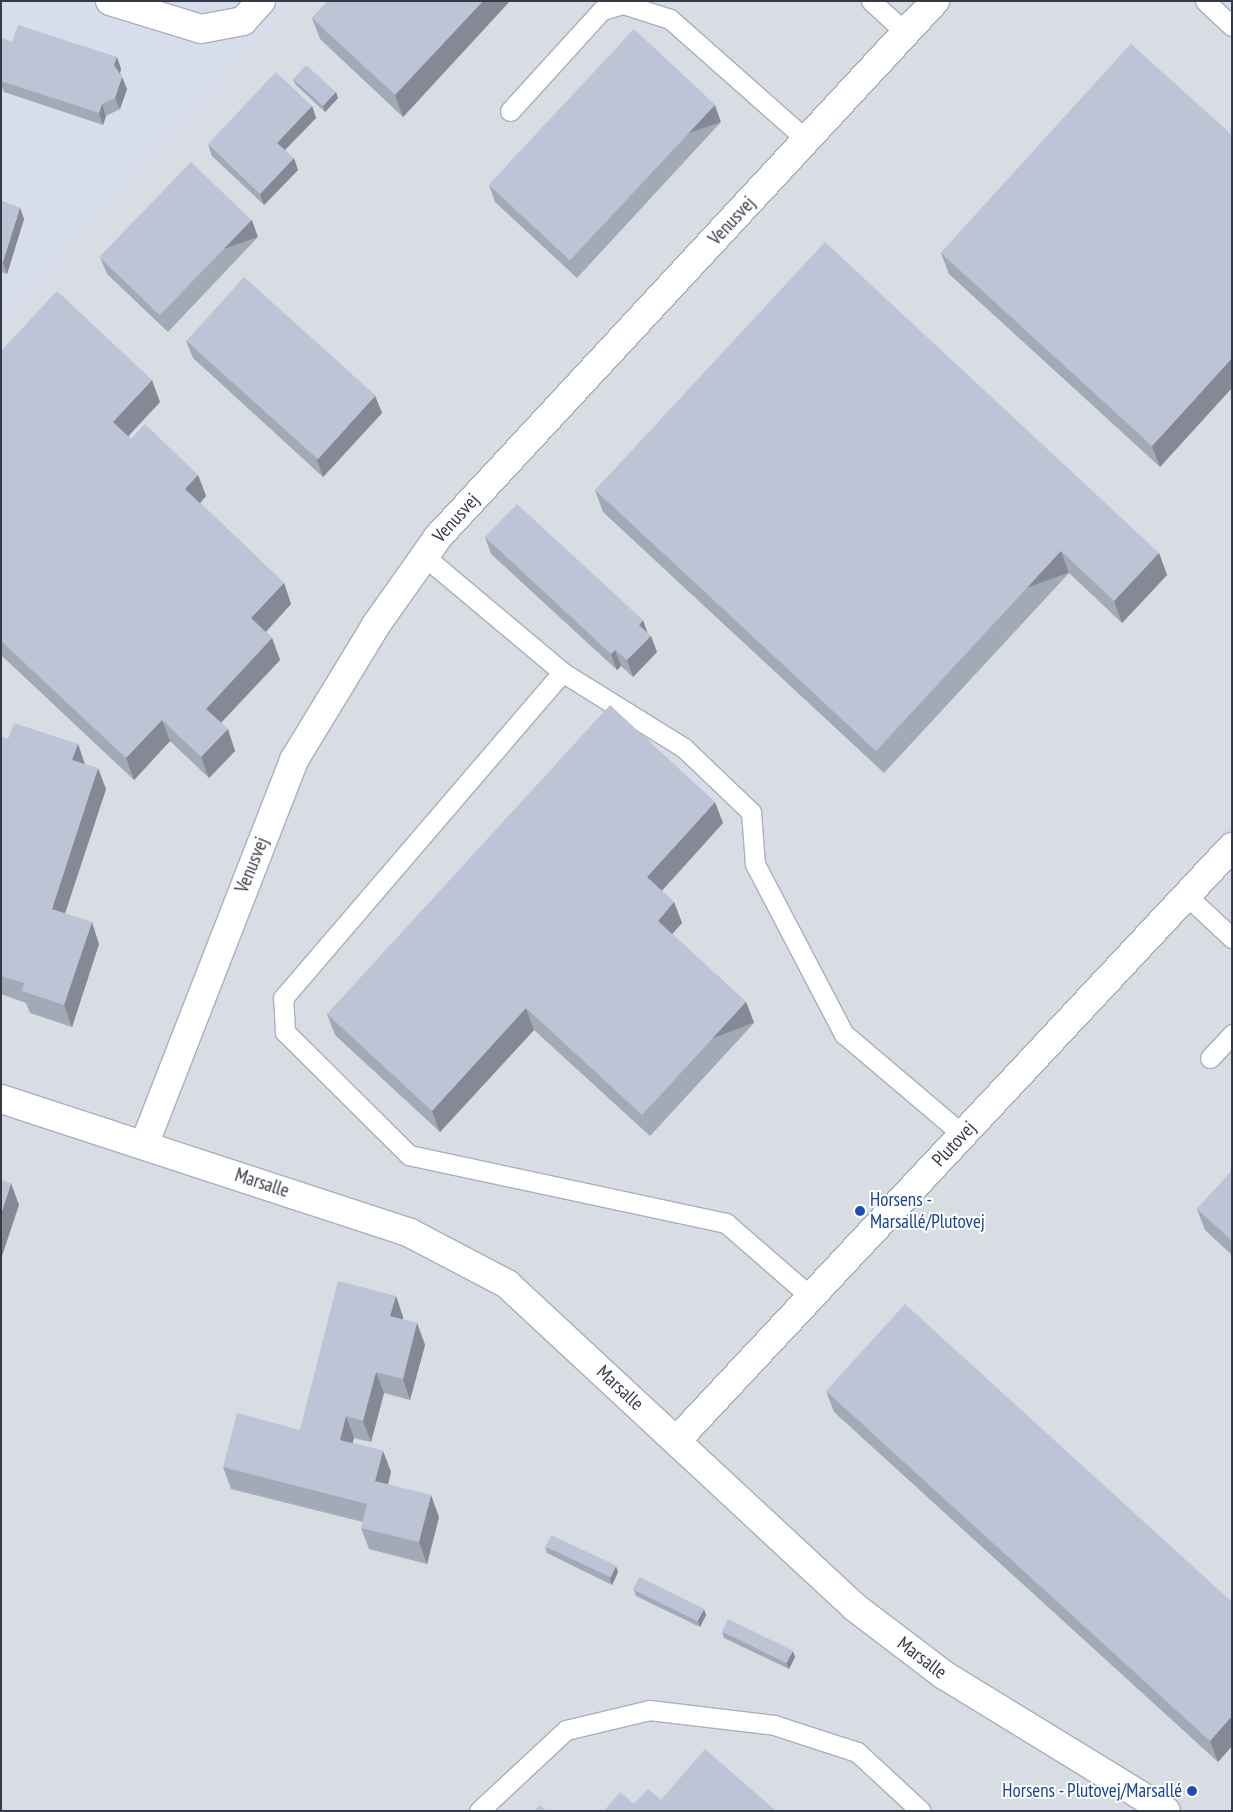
<!DOCTYPE html>
<meta charset="utf-8">
<style>
body{margin:0}
#map{position:relative;width:1233px;height:1812px;overflow:hidden;background:#e6eaf3;font-family:"PT Sans Narrow",sans-serif}
div>[style]{position:absolute}
[style*='--x']{left:calc(var(--x)*1px);top:calc(var(--y)*1px);width:calc(var(--w)*1px);rotate:calc(var(--a)*1deg)}
.residential>*{inset:0;background:#d8ddeb}
.industrial>*{inset:0;background:#d8dce3}
.roads{filter:drop-shadow(1px 0 #a9afbf) drop-shadow(-1px 0 #a9afbf) drop-shadow(0 1px #a9afbf) drop-shadow(0 -1px #a9afbf)}
.lane>*{height:19px;margin:-9.5px;padding:0 9.5px;transform-origin:9.5px;border-radius:9.5px;background:#fff}
.street>*{height:28px;margin:-14px;padding:0 14px;transform-origin:14px;border-radius:14px;background:#fff}
.wall>*{inset:0;background:#a2a9b7}
.shaded-wall>*{inset:0;background:#848995;transform-origin:0 0}
.building>*{inset:0;background:#bcc4d5;transform-origin:0 0}
.dots>*{width:14px;height:14px;translate:-50% -50%;box-sizing:border-box;border:2px solid #fff;border-radius:50%}
span{translate:-50% -50%;white-space:nowrap;text-align:center;line-height:1.15;-webkit-text-stroke:4px #fff;paint-order:stroke}
.street-label{font-size:19px;color:#353b46}
.transit-label{font-size:19px;color:#164399}
.left{translate:0 -50%;text-align:left}
.right{translate:-100% -50%;text-align:right}
.frame{position:absolute;inset:0;border:2px solid #353b46;pointer-events:none}
</style>
<div id="map">
<div class="residential">
<i style="clip-path:polygon(1px 1px,298px 1px,270px 32px,389px 143px,1px 327px)"></i>
</div>
<div class="industrial">
<i style="clip-path:polygon(298px 1px,1232px 1px,1232px 1811px,1px 1811px,1px 327px)"></i>
</div>
<div class="roads">
<div class="lane">
<i style="--x:871;--y:1;--w:47;--a:42.4"></i>
<i style="--x:1205;--y:1;--w:37;--a:43"></i>
<i style="--x:510;--y:111;--w:137;--a:-47.7"></i>
<i style="--x:602;--y:10;--w:22;--a:-16"></i>
<i style="--x:623;--y:4;--w:49;--a:17.7"></i>
<i style="--x:670;--y:19;--w:183;--a:41.5"></i>
<i style="--x:424;--y:556;--w:180;--a:40"></i>
<i style="--x:1187;--y:896;--w:62;--a:43"></i>
<i style="--x:1210;--y:1058;--w:33;--a:-47"></i>
<i style="--x:811;--y:1297;--w:113;--a:-139"></i>
<i style="--x:726;--y:1223;--w:324;--a:-167.9"></i>
<i style="--x:409;--y:1155;--w:175;--a:-135.2"></i>
<i style="--x:285;--y:1032;--w:34;--a:-93"></i>
<i style="--x:283;--y:998;--w:429;--a:-49.4"></i>
<i style="--x:562;--y:672;--w:144;--a:31.9"></i>
<i style="--x:684;--y:748;--w:93;--a:43.7"></i>
<i style="--x:751;--y:812;--w:52;--a:85.6"></i>
<i style="--x:755;--y:864;--w:192;--a:62.4"></i>
<i style="--x:844;--y:1034;--w:156;--a:40.3"></i>
<i style="--x:479;--y:1811;--w:119;--a:-43"></i>
<i style="--x:566;--y:1730;--w:85;--a:-13.5"></i>
<i style="--x:649;--y:1710;--w:126;--a:6.8"></i>
<i style="--x:774;--y:1725;--w:87;--a:18"></i>
<i style="--x:857;--y:1752;--w:87;--a:42.7"></i>
</div>
<div class="street">
<i style="--x:110;--y:1;--w:95;--a:17.1"></i>
<i style="--x:201;--y:29;--w:43;--a:-10.8"></i>
<i style="--x:243;--y:21;--w:27;--a:-48"></i>
<i style="--x:1;--y:1099;--w:430;--a:18.1"></i>
<i style="--x:410;--y:1233;--w:110;--a:27.7"></i>
<i style="--x:507;--y:1284;--w:476;--a:42.9"></i>
<i style="--x:856;--y:1608;--w:111;--a:37.3"></i>
<i style="--x:944;--y:1675;--w:260;--a:31.5"></i>
<i style="--x:144;--y:1145;--w:413;--a:-68.7"></i>
<i style="--x:294;--y:760;--w:158;--a:-58.7"></i>
<i style="--x:376;--y:625;--w:108;--a:-54.8"></i>
<i style="--x:438;--y:537;--w:731;--a:-47.16"></i>
<i style="--x:677;--y:1440;--w:812;--a:-46.9"></i>
</div>
</div>
<div class="wall">
<i style="clip-path:polygon(328px 1px,510px 1px,403px 117px,320px 39px,312px 18px)"></i>
<i style="clip-path:polygon(1px 38px,12px 42px,117px 57px,121px 69px,120px 73px,122px 77px,127px 89px,120px 109px,106px 116px,103px 125px,4px 92px,1px 85px)"></i>
<i style="clip-path:polygon(1131px 44px,1160px 467px,949px 274px,941px 253px)"></i>
<i style="clip-path:polygon(293px 79px,338px 98px,325px 112px,296px 85px)"></i>
<i style="clip-path:polygon(312px 106px,316px 118px,285px 150px,298px 170px,264px 205px,212px 156px,208px 144px)"></i>
<i style="clip-path:polygon(721px 122px,577px 278px,495px 202px,489px 185px)"></i>
<i style="clip-path:polygon(1px 201px,20px 208px,24px 219px,7px 274px,1px 272px)"></i>
<i style="clip-path:polygon(258px 237px,168px 332px,107px 274px,100px 257px)"></i>
<i style="clip-path:polygon(186px 341px,375px 396px,382px 413px,323px 477px,193px 358px)"></i>
<i style="clip-path:polygon(1px 351px,160px 402px,128px 436px,131px 439px,198px 475px,206px 496px,200px 503px,284px 583px,291px 604px,266px 632px,272px 638px,280px 660px,221px 723px,235px 751px,209px 778px,170px 741px,134px 780px,1px 655px)"></i>
<i style="clip-path:polygon(595px 490px,1159px 553px,1167px 575px,1122px 623px,1069px 573px,884px 773px,603px 512px)"></i>
<i style="clip-path:polygon(485px 537px,647px 633px,657px 652px,633px 677px,621px 666px,617px 670px,491px 554px)"></i>
<i style="clip-path:polygon(1px 737px,8px 739px,78px 744px,85px 764px,106px 789px,65px 914px,99px 944px,72px 1027px,30px 1013px,26px 1003px,1px 994px)"></i>
<i style="clip-path:polygon(723px 823px,662px 891px,674px 902px,682px 923px,672px 934px,746px 1002px,754px 1023px,650px 1136px,534px 1030px,440px 1132px,335px 1035px,327px 1014px)"></i>
<i style="clip-path:polygon(1232px 1171px,1232px 1255px,1205px 1230px,1197px 1209px)"></i>
<i style="clip-path:polygon(396px 1296px,403px 1317px,403px 1320px,417px 1323px,425px 1345px,410px 1400px,384px 1393px,371px 1442px,354px 1438px,352px 1443px,383px 1451px,391px 1472px,388px 1484px,439px 1517px,427px 1564px,369px 1549px,361px 1528px,363px 1522px,231px 1489px,223px 1467px,300px 1430px)"></i>
<i style="clip-path:polygon(826px 1391px,1232px 1602px,1232px 1746px,1218px 1762px,834px 1412px)"></i>
<i style="clip-path:polygon(545px 1547px,618px 1572px,612px 1585px,547px 1553px)"></i>
<i style="clip-path:polygon(634px 1590px,706px 1615px,700px 1627px,636px 1596px)"></i>
<i style="clip-path:polygon(722px 1632px,795px 1657px,789px 1669px,724px 1638px)"></i>
</div>
<div class="shaded-wall">
<i style="clip-path:polygon(483px 1px,510px 1px,403px 117px,395px 95px)"></i>
<i style="clip-path:polygon(117px 57px,121px 69px,119px 77px,114px 65px)"></i>
<i style="clip-path:polygon(122px 77px,127px 89px,120px 109px,115px 98px)"></i>
<i style="clip-path:polygon(336px 92px,338px 98px,325px 112px,323px 106px)"></i>
<i style="clip-path:polygon(102px 104px,106px 116px,103px 125px,99px 113px)"></i>
<i style="left:715px;top:105px;width:18px;height:212px;rotate:71deg"></i>
<i style="clip-path:polygon(312px 106px,316px 118px,281px 154px,277px 143px)"></i>
<i style="clip-path:polygon(294px 158px,298px 170px,264px 205px,260px 194px)"></i>
<i style="clip-path:polygon(20px 208px,24px 219px,7px 274px,3px 262px)"></i>
<i style="left:252px;top:220px;width:18px;height:131px;rotate:71deg"></i>
<i style="clip-path:polygon(1232px 358px,1232px 388px,1160px 467px,1152px 446px)"></i>
<i style="clip-path:polygon(152px 380px,160px 402px,121px 444px,113px 422px)"></i>
<i style="clip-path:polygon(375px 396px,382px 413px,323px 477px,317px 460px)"></i>
<i style="clip-path:polygon(198px 475px,206px 496px,193px 511px,185px 489px)"></i>
<i style="left:1061px;top:551px;width:23px;height:272px;rotate:70deg"></i>
<i style="clip-path:polygon(1159px 553px,1167px 575px,1122px 623px,1114px 601px)"></i>
<i style="clip-path:polygon(284px 583px,291px 604px,259px 639px,251px 618px)"></i>
<i style="clip-path:polygon(643px 620px,649px 637px,651px 636px,657px 652px,633px 677px,627px 660px,639px 625px)"></i>
<i style="clip-path:polygon(272px 638px,280px 660px,214px 730px,206px 709px)"></i>
<i style="clip-path:polygon(615px 650px,621px 666px,617px 670px,611px 654px)"></i>
<i style="clip-path:polygon(162px 720px,170px 741px,134px 780px,126px 758px)"></i>
<i style="clip-path:polygon(228px 729px,235px 751px,209px 778px,201px 757px)"></i>
<i style="clip-path:polygon(78px 744px,85px 765px,72px 760px)"></i>
<i style="clip-path:polygon(98px 768px,106px 789px,59px 931px,52px 909px)"></i>
<i style="clip-path:polygon(715px 802px,723px 823px,655px 898px,647px 877px)"></i>
<i style="clip-path:polygon(674px 902px,682px 923px,665px 942px,658px 921px)"></i>
<i style="clip-path:polygon(92px 922px,99px 944px,72px 1027px,64px 1005px)"></i>
<i style="left:746px;top:1002px;width:22px;height:154px;rotate:69deg"></i>
<i style="clip-path:polygon(526px 1008px,534px 1030px,440px 1132px,432px 1111px)"></i>
<i style="clip-path:polygon(11px 1183px,19px 1205px,1px 1259px,1px 1214px)"></i>
<i style="clip-path:polygon(396px 1296px,403px 1317px,398px 1338px,390px 1316px)"></i>
<i style="clip-path:polygon(417px 1323px,425px 1345px,410px 1400px,403px 1379px)"></i>
<i style="clip-path:polygon(376px 1372px,384px 1393px,371px 1442px,363px 1421px)"></i>
<i style="clip-path:polygon(346px 1416px,354px 1438px,348px 1461px,340px 1440px)"></i>
<i style="clip-path:polygon(383px 1451px,391px 1472px,383px 1502px,375px 1481px)"></i>
<i style="clip-path:polygon(431px 1495px,439px 1517px,427px 1564px,419px 1542px)"></i>
<i style="clip-path:polygon(616px 1566px,618px 1572px,612px 1585px,610px 1579px)"></i>
<i style="clip-path:polygon(704px 1609px,706px 1615px,700px 1627px,698px 1621px)"></i>
<i style="clip-path:polygon(793px 1651px,795px 1657px,789px 1669px,786px 1663px)"></i>
<i style="clip-path:polygon(1232px 1716px,1232px 1746px,1218px 1762px,1210px 1741px)"></i>
</div>
<div class="building">
<i style="clip-path:polygon(328px 1px,483px 1px,395px 95px,312px 18px)"></i>
<i style="clip-path:polygon(18px 25px,117px 57px,114px 65px,122px 77px,115px 98px,102px 104px,99px 113px,1px 81px,1px 38px,12px 42px)"></i>
<i style="left:634px;top:29px;width:111px;height:213px;rotate:43deg"></i>
<i style="clip-path:polygon(1131px 44px,1232px 135px,1232px 358px,1152px 446px,941px 253px)"></i>
<i style="left:306px;top:65px;width:40px;height:19px;rotate:42deg"></i>
<i style="clip-path:polygon(276px 72px,312px 106px,277px 143px,294px 158px,260px 194px,208px 144px)"></i>
<i style="left:191px;top:162px;width:84px;height:132px;rotate:44deg"></i>
<i style="clip-path:polygon(1px 201px,20px 208px,3px 262px,1px 261px)"></i>
<i style="clip-path:polygon(825px 242px,1159px 553px,1114px 601px,1061px 551px,876px 751px,595px 490px)"></i>
<i style="left:244px;top:277px;width:177px;height:86px;rotate:42deg"></i>
<i style="clip-path:polygon(57px 291px,152px 380px,113px 422px,131px 439px,145px 424px,198px 475px,185px 489px,284px 583px,251px 618px,272px 638px,206px 709px,228px 729px,201px 757px,162px 720px,126px 758px,1px 641px,1px 351px)"></i>
<i style="clip-path:polygon(517px 504px,643px 620px,639px 625px,651px 636px,627px 660px,615px 650px,611px 654px,485px 537px)"></i>
<i style="clip-path:polygon(610px 705px,715px 802px,647px 877px,674px 902px,658px 921px,746px 1002px,642px 1115px,526px 1008px,432px 1111px,327px 1014px)"></i>
<i style="clip-path:polygon(14px 723px,78px 744px,72px 760px,98px 768px,52px 909px,92px 922px,64px 1005px,22px 991px,24px 983px,1px 976px,1px 737px,8px 739px)"></i>
<i style="clip-path:polygon(1232px 1171px,1232px 1241px,1197px 1209px)"></i>
<i style="clip-path:polygon(1px 1180px,11px 1183px,1px 1214px)"></i>
<i style="clip-path:polygon(338px 1281px,396px 1296px,390px 1316px,417px 1323px,403px 1379px,376px 1372px,363px 1421px,346px 1416px,340px 1440px,383px 1451px,375px 1481px,431px 1495px,419px 1542px,361px 1528px,367px 1504px,223px 1467px,237px 1413px,300px 1430px)"></i>
<i style="clip-path:polygon(905px 1304px,1232px 1602px,1232px 1716px,1210px 1741px,826px 1391px)"></i>
<i style="left:551px;top:1535px;width:72px;height:13px;rotate:25deg"></i>
<i style="left:639px;top:1577px;width:72px;height:14px;rotate:26deg"></i>
<i style="left:728px;top:1619px;width:72px;height:14px;rotate:26deg"></i>
<i style="clip-path:polygon(705px 1749px,776px 1811px,604px 1811px,620px 1792px,634px 1804px,648px 1789px,661px 1800px)"></i>
<i style="clip-path:polygon(540px 1805px,547px 1811px,534px 1811px)"></i>
</div>
<div class="dots">
<i style="left:860px;top:1211px;background:#1a4fb4"></i>
<i style="left:1192px;top:1791px;background:#1a4fb4"></i>
</div>
<div class="street-label">
<span style="left:732px;top:221px;rotate:-47deg">Venusvej</span>
<span style="left:456px;top:518px;rotate:-48deg">Venusvej</span>
<span style="left:252px;top:865px;rotate:-68deg">Venusvej</span>
<span style="left:954px;top:1144px;rotate:-47deg">Plutovej</span>
<span style="left:262px;top:1183px;rotate:18deg">Marsalle</span>
<span style="left:620px;top:1388px;rotate:43deg">Marsalle</span>
<span style="left:922px;top:1658px;rotate:37deg">Marsalle</span>
</div>
<div class="transit-label">
<span class="left" style="left:870px;top:1211px">Horsens -<br>Marsallé/Plutovej</span>
<span class="right" style="left:1182px;top:1791px">Horsens - Plutovej/Marsallé</span>
</div>
<div class="frame"></div>
</div>
